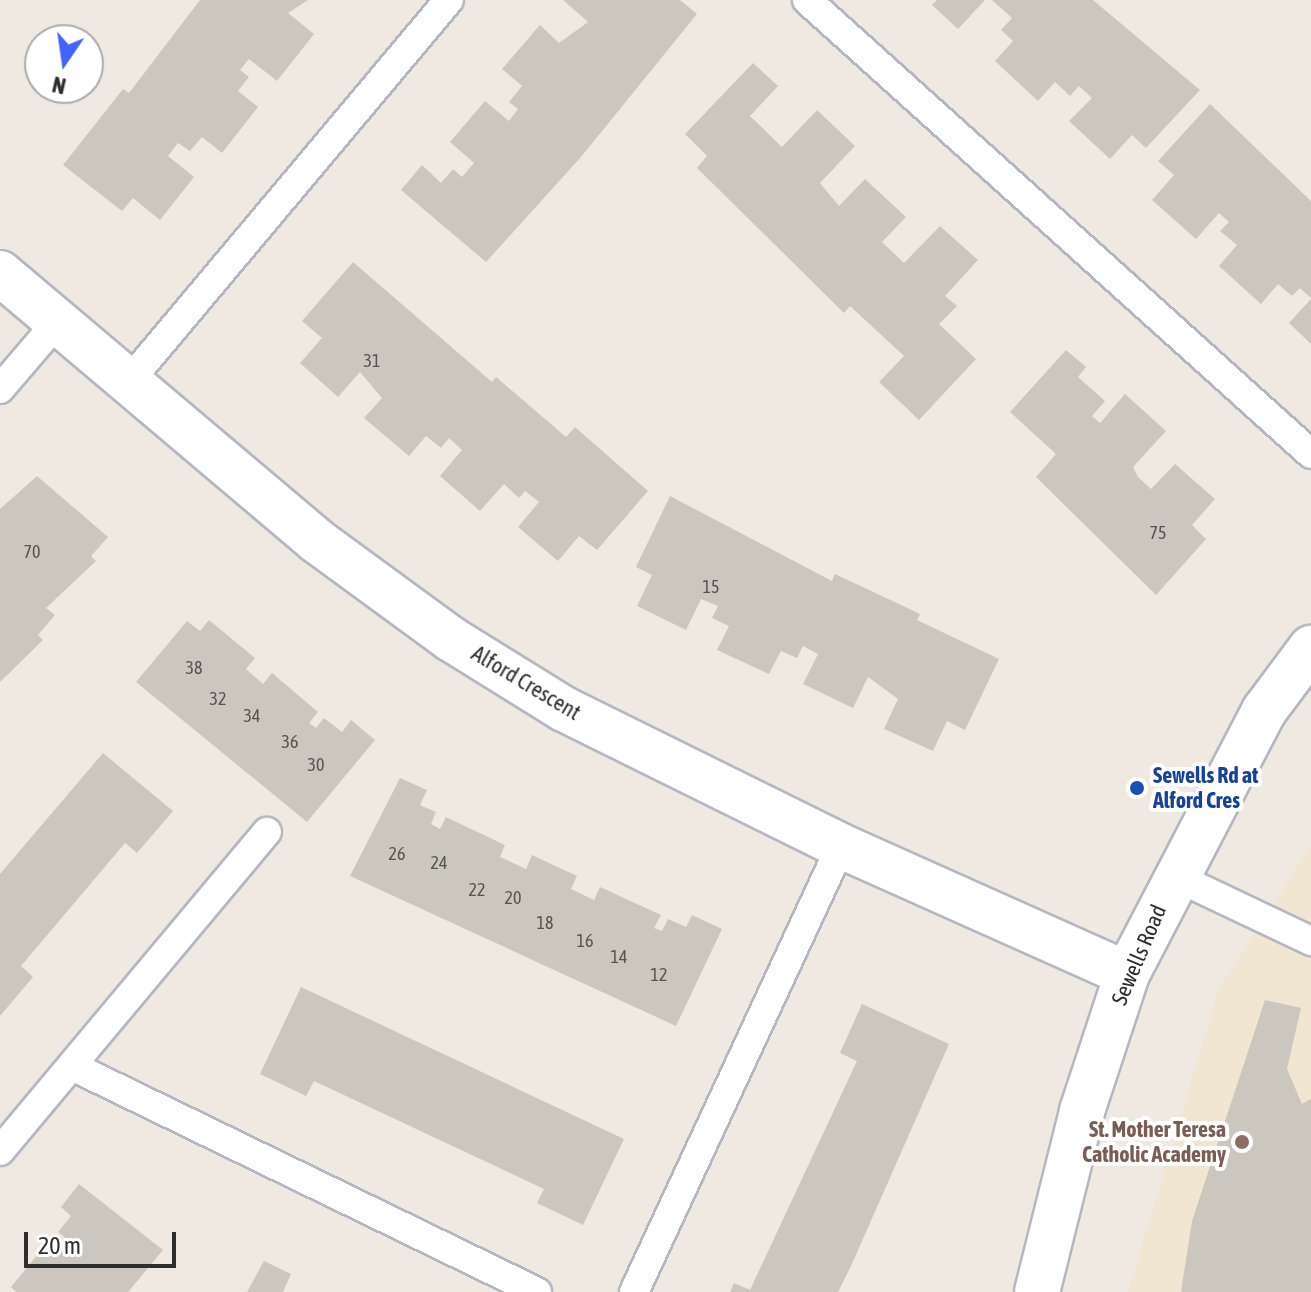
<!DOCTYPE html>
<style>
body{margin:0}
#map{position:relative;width:1311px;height:1292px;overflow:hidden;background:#efe9e1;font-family:"Asap Condensed",sans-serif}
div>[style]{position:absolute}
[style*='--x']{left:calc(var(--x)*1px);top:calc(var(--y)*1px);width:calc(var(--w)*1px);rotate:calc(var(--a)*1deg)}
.education>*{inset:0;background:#f0e6d1}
.building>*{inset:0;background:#cbc7bf}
.roads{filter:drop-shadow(2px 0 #b4b7c1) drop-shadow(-2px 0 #b4b7c1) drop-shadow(0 2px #b4b7c1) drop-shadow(0 -2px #b4b7c1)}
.lane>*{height:28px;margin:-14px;padding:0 14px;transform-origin:14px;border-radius:14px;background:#fff}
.street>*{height:44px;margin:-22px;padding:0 22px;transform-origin:22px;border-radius:22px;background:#fff}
.secondary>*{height:44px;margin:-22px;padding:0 22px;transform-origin:22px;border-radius:22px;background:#fff}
.dots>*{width:22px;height:22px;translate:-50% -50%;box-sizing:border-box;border:4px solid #fff;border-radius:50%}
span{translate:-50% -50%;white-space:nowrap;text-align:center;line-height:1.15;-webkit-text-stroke:8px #fff;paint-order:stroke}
.number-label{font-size:18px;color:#555452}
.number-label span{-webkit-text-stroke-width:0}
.street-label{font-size:22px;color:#2e2e2e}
.transit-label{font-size:22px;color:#164399;font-weight:700}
.left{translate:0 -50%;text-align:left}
.education-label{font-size:22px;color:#785e54;font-weight:700}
.right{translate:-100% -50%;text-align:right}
.north{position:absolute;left:24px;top:24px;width:80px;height:80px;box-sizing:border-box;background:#fff;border:2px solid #ababab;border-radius:50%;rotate:193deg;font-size:22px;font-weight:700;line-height:32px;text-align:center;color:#2e2e2e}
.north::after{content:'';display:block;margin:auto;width:28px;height:36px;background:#4264fb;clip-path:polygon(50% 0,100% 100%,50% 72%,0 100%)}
.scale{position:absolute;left:24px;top:1232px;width:152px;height:36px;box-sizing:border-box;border:4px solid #2e2e2e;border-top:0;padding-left:10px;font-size:24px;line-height:28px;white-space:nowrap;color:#2e2e2e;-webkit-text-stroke:6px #fff;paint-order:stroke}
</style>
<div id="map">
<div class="education">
<i style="clip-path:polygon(1311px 846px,1311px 1292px,1128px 1292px,1218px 991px)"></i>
</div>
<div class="building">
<i style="clip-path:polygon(200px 0,308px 0,288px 13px,314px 34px,277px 81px,249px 59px,240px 70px,249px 77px,238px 91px,258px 107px,222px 153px,202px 137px,190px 151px,178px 143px,168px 156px,194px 177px,160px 220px,133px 198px,122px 211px,63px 165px,123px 89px,129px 93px)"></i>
<i style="clip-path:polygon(563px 0,680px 0,697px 14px,581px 157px,486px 262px,401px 190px,422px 165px,441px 183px,453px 169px,462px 177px,474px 163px,450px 142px,485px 101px,509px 121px,518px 109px,509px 102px,522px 86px,502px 69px,540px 25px,559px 43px,588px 22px)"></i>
<i style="clip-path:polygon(937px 0,985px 0,958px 29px,932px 5px)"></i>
<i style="clip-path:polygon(992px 0,1093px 0,1200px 90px,1146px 148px,1132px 135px,1110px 159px,1069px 121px,1092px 98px,1079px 86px,1070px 96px,1055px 82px,1038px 101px,995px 61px,1013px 41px,1001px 30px,1012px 18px)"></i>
<i style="clip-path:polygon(753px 63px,778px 86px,750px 116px,782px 147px,817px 110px,855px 146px,820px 183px,839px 206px,865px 179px,906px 217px,882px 242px,904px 263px,940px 226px,978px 260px,945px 296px,957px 306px,939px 324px,976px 359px,919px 420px,879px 382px,904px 356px,850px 306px,844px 313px,697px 168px,707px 156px,685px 134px)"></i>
<i style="clip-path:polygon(1210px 104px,1311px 201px,1311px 298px,1300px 288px,1292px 296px,1278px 284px,1261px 304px,1219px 266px,1237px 245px,1220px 231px,1229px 222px,1219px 213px,1196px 239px,1152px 200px,1174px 175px,1158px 161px)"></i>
<i style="clip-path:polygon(353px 262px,492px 382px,496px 377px,566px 437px,575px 427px,648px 491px,597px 550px,579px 536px,558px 561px,518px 527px,539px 502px,525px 491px,519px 498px,504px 484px,480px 511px,440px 476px,462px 450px,449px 438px,441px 448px,426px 436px,409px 456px,364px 418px,382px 398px,360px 372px,338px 397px,300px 363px,322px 338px,302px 321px)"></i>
<i style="clip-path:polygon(1311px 299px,1311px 344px,1289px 323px)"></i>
<i style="clip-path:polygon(1066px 350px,1086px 367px,1078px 377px,1105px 401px,1092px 416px,1100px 423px,1125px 394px,1166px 431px,1133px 467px,1138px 477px,1151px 489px,1175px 464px,1215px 499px,1192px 525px,1206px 539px,1156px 595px,1036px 477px,1056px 454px,1010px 412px)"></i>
<i style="clip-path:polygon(37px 476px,108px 537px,91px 556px,96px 561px,46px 608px,55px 615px,38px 635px,43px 640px,0 682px,0 509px)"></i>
<i style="clip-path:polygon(670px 496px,832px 581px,835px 574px,920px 614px,917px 620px,999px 659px,965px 730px,947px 721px,933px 751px,884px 729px,898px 699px,868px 677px,853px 708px,803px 684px,818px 654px,803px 646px,797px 658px,781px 651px,769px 674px,717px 650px,729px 626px,712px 618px,718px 606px,701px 599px,686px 630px,637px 606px,652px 575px,636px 567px)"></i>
<i style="clip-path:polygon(209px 620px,255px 658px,246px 669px,263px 684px,272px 673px,318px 712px,309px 723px,316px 728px,324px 718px,342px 732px,351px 720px,375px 740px,307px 822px,136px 682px,187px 621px,200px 631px)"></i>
<i style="clip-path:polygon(103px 753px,173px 811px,137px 853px,125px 843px,21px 966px,33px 977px,0 1016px,0 874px)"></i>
<i style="clip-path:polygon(400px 778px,427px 790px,420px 805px,436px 812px,431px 824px,440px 829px,446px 817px,505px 845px,500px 857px,526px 869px,532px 855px,577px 876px,571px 889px,594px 900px,600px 887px,661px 915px,654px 928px,662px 931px,668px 919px,686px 927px,692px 915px,722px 929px,676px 1026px,350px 876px)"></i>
<i style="clip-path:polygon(301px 987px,624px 1139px,583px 1225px,537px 1203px,544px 1189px,314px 1081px,306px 1096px,260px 1074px)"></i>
<i style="clip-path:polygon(1265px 1000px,1301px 1008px,1287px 1069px,1302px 1104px,1311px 1099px,1311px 1292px,1181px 1292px,1192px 1221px)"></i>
<i style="clip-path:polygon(862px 1004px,949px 1044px,851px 1266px,838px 1292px,730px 1292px,734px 1283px,750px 1290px,857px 1061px,840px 1053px)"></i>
<i style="clip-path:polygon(79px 1184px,163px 1250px,128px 1292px,16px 1292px,11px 1287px,52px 1237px,64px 1247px,69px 1241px,58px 1232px,71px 1216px,61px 1207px)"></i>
<i style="clip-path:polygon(264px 1261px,291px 1274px,283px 1292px,247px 1292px)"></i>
</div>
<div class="roads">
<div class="lane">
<i style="--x:807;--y:0;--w:678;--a:42.01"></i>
<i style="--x:130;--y:380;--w:496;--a:-50"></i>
<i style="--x:0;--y:389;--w:89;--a:-49.5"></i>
<i style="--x:1174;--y:876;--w:152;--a:25.4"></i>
<i style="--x:72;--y:1066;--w:517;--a:25.92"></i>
<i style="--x:0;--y:1151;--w:416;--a:-50.1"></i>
<i style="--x:634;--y:1292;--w:492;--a:-65.1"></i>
</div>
<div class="street">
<i style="--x:0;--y:273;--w:415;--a:40.2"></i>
<i style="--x:317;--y:541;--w:166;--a:36.2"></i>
<i style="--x:451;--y:639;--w:133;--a:31.8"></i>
<i style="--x:564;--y:709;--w:309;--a:26.3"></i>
<i style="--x:841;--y:846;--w:313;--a:24.1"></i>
</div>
<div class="secondary">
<i style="--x:1037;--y:1292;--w:187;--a:-76"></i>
<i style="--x:1082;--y:1111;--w:144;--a:-71.8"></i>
<i style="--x:1127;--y:974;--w:297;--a:-62.5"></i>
<i style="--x:1264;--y:711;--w:79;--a:-53.3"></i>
</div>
</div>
<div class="dots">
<i style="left:1137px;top:788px;background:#1a4fb4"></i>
<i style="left:1242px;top:1142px;background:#8d6e63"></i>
</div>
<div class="number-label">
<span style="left:372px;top:361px">31</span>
<span style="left:1158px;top:533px">75</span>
<span style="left:32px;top:552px">70</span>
<span style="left:711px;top:587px">15</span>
<span style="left:194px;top:668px">38</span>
<span style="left:218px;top:699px">32</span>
<span style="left:252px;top:716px">34</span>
<span style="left:290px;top:742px">36</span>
<span style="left:316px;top:765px">30</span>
<span style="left:397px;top:854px">26</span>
<span style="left:439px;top:863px">24</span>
<span style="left:477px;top:890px">22</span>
<span style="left:513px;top:898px">20</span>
<span style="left:545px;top:923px">18</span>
<span style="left:585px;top:941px">16</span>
<span style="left:619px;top:957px">14</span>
<span style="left:659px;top:975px">12</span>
</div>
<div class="street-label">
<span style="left:526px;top:683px;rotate:31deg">Alford Crescent</span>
<span style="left:1139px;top:955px;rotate:-67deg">Sewells Road</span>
</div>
<div class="transit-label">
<span class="left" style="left:1153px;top:788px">Sewells Rd at<br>Alford Cres</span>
</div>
<div class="education-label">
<span class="right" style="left:1226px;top:1142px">St. Mother Teresa<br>Catholic Academy</span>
</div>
<div class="north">N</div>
<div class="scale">20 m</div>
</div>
